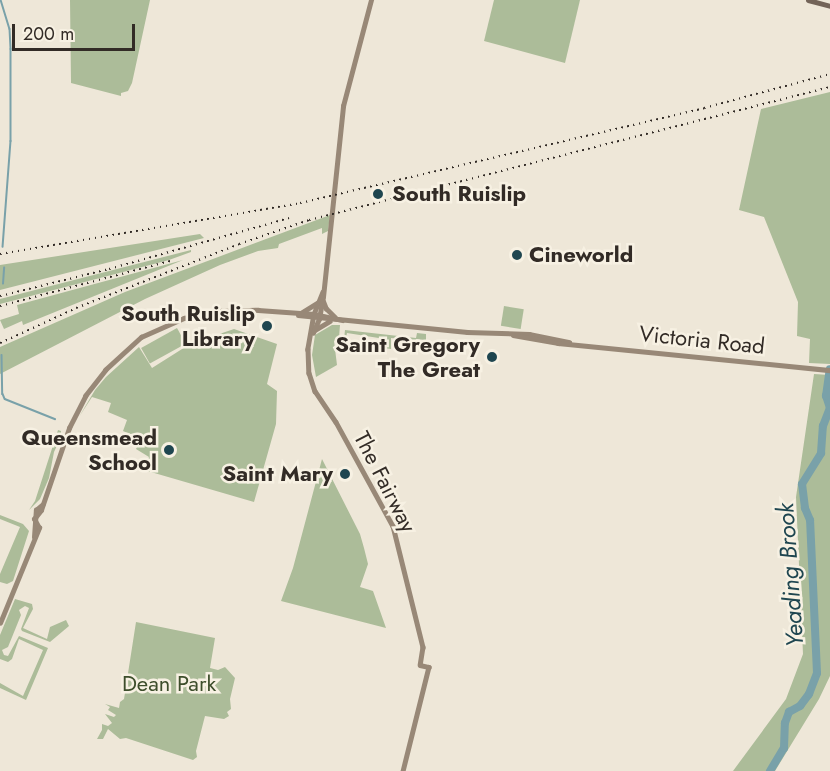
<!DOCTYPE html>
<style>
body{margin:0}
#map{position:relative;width:830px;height:771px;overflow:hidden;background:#eee7d8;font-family:Jost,sans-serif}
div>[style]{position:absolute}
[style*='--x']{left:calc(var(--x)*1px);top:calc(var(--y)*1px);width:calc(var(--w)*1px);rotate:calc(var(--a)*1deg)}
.green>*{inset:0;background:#acbc99;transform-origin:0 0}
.stream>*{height:1.5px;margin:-0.75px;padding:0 0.75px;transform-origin:0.75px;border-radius:0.75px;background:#79a1a9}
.river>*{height:8px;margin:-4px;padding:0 4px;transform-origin:4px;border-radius:4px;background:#79a1a9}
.secondary>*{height:4.5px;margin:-2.25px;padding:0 2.25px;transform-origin:2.25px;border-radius:2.25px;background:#988877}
.primary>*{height:5px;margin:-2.5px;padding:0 2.5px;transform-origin:2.5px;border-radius:2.5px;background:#736458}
.rail>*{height:1.5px;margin-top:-0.75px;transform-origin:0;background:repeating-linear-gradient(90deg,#322b26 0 1.5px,transparent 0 6px)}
.dots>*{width:16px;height:16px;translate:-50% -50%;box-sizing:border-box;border:3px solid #f7f1e3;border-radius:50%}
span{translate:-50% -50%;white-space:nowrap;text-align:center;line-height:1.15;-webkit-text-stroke:5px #f7f1e3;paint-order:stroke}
.poi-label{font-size:22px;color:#322b26;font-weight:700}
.left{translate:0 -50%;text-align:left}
.right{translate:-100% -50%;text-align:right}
.street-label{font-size:22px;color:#322b26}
.park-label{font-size:22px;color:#3d4e2b}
.water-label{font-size:24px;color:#1f4650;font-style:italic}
.scale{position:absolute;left:12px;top:24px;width:123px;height:27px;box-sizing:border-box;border:3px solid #322b26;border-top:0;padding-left:8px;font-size:18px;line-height:21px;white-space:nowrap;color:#322b26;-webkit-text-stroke:4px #f7f1e3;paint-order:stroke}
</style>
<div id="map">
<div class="green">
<i style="clip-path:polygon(70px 0,150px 0,132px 83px,128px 91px,121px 93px,121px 96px,71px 83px)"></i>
<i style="clip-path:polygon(494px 0,580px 0,565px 63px,484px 41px)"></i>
<i style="clip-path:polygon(830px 92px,830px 364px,809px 363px,810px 339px,797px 336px,798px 302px,764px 217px,739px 210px,761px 109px)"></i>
<i style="clip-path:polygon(330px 215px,328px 231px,322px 234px,322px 228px,279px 244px,278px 248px,258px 251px,220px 265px,145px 299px,0 374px,0 347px,9px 343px,125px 292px)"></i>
<i style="clip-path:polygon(200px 234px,204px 238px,0 290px,0 265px)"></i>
<i style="clip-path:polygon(191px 250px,191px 252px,169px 260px,0 304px,0 299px)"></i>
<i style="clip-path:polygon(183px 260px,23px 325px,22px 321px,4px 329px,0 320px,19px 314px,17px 305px)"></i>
<i style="left:504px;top:306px;width:20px;height:20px;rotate:9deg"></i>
<i style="clip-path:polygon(332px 325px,340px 325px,339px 338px,334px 341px,337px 365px,316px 377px,312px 355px,315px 335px)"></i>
<i style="left:177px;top:328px;width:18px;height:41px;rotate:61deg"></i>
<i style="clip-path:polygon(234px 329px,277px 344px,267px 384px,277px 391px,276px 424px,254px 502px,144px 470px,149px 457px,136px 449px,141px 439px,123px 431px,127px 420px,108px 412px,111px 403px,92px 397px,79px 417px,95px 390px,106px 377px,139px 347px,152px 368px,190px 344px)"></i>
<i style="clip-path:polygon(345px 330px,416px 338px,417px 333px,426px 334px,426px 340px,416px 339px,415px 345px,411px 345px,410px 350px,400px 350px,401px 339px,391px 338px,391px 349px,384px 348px,385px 339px,347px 333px,346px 338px,349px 339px,347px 348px,343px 348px)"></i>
<i style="clip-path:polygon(814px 374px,830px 375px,830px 676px,819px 699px,775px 771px,733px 771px,786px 699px,803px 654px,796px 497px)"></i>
<i style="clip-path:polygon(58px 430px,61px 431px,61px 437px,54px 452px,49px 478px,40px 499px,29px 510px,35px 501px)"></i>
<i style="clip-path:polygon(322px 459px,360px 534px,364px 548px,368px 564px,360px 587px,373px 591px,386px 628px,281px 601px,293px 568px)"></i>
<i style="clip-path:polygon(0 515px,23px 524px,29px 531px,13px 581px,7px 584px,0 582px,0 574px,20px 527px,0 519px)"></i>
<i style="clip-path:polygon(15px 599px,32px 604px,33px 609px,23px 628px,47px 639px,50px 627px,66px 620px,69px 626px,50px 642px,22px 631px,21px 629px,29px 608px,25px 606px,19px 610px,21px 615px,8px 647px,2px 650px,4px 655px,8px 656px,19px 636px,48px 648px,26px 700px,0 688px,0 683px,23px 696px,43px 650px,19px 639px,12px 659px,8px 662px,0 659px,0 635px)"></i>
<i style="clip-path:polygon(136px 622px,215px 638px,210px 668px,218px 670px,225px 667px,235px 678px,230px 699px,231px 709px,227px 712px,229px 716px,224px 719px,205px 716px,196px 751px,197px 757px,193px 760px,126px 738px,120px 739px,108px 729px,103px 739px,97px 739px,102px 730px,102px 724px,108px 726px,112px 723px,105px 714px,114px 717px,116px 715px,108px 710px,110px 707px,105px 704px,119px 708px,120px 702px,124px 699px)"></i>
</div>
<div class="stream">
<i style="--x:1;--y:0;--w:30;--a:73"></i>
<i style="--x:10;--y:29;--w:20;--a:87"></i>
<i style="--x:11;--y:49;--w:92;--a:90"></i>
<i style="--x:11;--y:141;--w:106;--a:94.3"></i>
<i style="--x:3;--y:284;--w:16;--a:-86"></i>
<i style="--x:2;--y:355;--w:39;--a:89"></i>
<i style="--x:3;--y:394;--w:5;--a:68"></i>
<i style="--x:5;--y:399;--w:54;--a:21.8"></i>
</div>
<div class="river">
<i style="--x:770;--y:771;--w:27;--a:-59"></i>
<i style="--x:784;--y:748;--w:25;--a:-88"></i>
<i style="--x:785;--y:723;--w:12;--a:-70"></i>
<i style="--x:789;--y:712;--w:13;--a:-29"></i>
<i style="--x:800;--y:706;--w:15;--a:-53"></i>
<i style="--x:809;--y:694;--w:22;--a:-69"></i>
<i style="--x:817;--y:673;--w:153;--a:-92.6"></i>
<i style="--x:810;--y:520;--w:13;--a:-113"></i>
<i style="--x:805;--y:508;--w:24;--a:-97"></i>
<i style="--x:802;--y:484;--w:36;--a:-58"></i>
<i style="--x:821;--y:453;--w:27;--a:-86"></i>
<i style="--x:823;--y:426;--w:19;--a:-69"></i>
<i style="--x:830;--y:408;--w:13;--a:-108"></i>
<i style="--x:826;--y:396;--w:27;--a:-82"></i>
</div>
<div class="secondary">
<i style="--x:323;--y:292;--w:24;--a:112"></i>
<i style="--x:314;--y:314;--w:36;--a:100"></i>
<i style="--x:308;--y:349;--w:24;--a:88"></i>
<i style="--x:309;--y:373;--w:19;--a:72"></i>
<i style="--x:315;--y:391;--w:37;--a:56"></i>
<i style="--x:336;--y:422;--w:119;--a:61.3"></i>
<i style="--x:393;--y:526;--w:125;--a:76.1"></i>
<i style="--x:423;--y:647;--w:18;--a:99"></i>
<i style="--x:420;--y:665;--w:9;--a:13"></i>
<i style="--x:429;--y:667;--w:107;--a:104"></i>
<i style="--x:323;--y:300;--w:9;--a:69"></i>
<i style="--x:326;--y:308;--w:13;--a:45"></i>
<i style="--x:301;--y:313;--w:19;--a:-32"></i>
<i style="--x:298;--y:315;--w:170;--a:5.7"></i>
<i style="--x:467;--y:332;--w:62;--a:1.8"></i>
<i style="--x:529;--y:334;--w:41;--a:11.3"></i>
<i style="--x:315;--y:330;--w:17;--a:-31"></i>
<i style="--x:313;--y:333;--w:15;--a:-67"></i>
<i style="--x:319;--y:319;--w:22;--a:-80"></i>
<i style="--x:323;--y:297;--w:192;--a:-84"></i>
<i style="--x:343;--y:106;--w:110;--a:-75.2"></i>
<i style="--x:513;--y:335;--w:46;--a:10.1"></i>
<i style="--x:558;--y:343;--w:273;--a:5.7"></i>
<i style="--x:34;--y:519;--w:11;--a:-52"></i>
<i style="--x:41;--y:510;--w:87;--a:-71.1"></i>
<i style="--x:69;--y:428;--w:36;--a:-63"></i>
<i style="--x:85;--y:396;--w:33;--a:-52"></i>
<i style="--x:105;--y:370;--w:49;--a:-42.5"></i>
<i style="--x:141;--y:337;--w:47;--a:-23.8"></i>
<i style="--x:184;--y:318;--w:37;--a:-11"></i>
<i style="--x:220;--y:311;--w:38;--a:-2"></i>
<i style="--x:258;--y:310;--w:56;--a:4.1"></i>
<i style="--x:314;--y:314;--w:29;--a:12"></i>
<i style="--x:34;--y:537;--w:27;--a:-86"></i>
<i style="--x:36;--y:510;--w:8;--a:-40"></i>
<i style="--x:0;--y:623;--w:103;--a:-67.7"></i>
<i style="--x:39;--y:528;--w:10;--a:-119"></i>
</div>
<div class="primary">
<i style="--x:808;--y:0;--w:23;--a:15"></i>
</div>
<div class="rail">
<i style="--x:0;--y:254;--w:304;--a:-9.6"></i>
<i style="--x:300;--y:203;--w:415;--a:-13.2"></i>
<i style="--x:704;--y:108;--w:131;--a:-15.1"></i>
<i style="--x:0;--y:296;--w:112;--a:-13.9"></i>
<i style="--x:109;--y:269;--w:187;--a:-15.8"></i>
<i style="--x:0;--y:306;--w:176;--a:-14.8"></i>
<i style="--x:0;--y:343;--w:84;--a:-24.7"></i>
<i style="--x:76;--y:308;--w:175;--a:-21.4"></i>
<i style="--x:239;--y:244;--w:74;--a:-18.9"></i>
<i style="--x:309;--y:220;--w:538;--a:-14.32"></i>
</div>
<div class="dots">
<i style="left:378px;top:194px;background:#1f4650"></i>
<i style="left:517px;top:255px;background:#1f4650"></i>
<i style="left:267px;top:326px;background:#1f4650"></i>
<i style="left:492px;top:357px;background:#1f4650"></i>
<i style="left:169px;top:450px;background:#1f4650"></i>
<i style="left:345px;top:474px;background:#1f4650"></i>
</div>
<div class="poi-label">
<span class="left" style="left:392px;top:194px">South Ruislip</span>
<span class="left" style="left:529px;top:255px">Cineworld</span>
<span class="right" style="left:255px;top:326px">South Ruislip<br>Library</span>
<span class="right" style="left:480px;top:357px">Saint Gregory<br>The Great</span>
<span class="right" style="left:157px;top:450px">Queensmead<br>School</span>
<span class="right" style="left:333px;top:474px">Saint Mary</span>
</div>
<div class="street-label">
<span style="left:702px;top:340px;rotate:6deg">Victoria Road</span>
<span style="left:385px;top:482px;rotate:63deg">The Fairway</span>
</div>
<div class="park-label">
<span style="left:169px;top:684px">Dean Park</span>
</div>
<div class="water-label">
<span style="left:790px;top:575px;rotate:-94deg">Yeading Brook</span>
</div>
<div class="scale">200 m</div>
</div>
